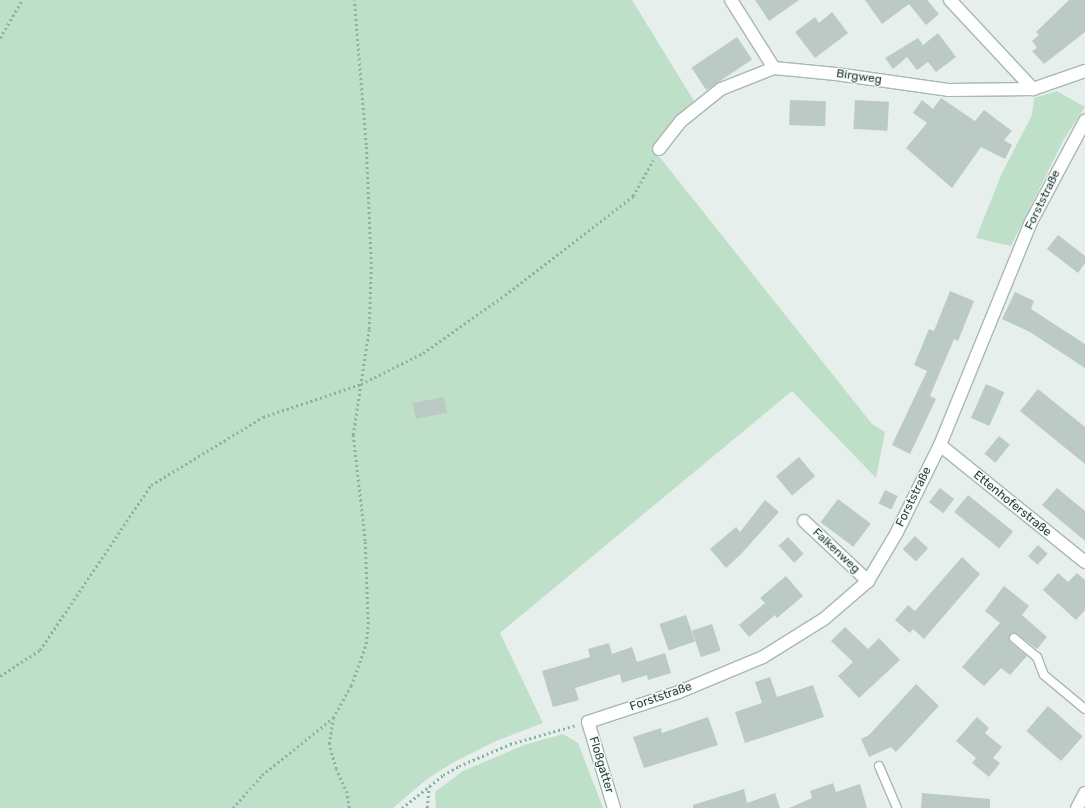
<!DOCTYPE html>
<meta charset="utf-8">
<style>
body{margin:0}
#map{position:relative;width:1085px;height:808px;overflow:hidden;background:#e6efeb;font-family:Rubik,sans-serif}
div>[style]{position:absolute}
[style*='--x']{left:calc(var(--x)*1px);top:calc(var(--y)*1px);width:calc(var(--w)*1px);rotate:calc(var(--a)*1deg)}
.green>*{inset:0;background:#bfe0c8}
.building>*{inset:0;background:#bbcac4;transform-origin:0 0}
.path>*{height:2.5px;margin-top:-1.25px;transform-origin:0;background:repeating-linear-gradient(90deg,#86b3a5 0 2px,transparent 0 5px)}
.roads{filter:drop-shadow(1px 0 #a8b8b2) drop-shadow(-1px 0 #a8b8b2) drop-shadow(0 1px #a8b8b2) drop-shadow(0 -1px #a8b8b2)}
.service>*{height:8px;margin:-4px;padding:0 4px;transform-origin:4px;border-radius:4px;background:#fff}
.minor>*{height:12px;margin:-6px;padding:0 6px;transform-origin:6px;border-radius:6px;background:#fff}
span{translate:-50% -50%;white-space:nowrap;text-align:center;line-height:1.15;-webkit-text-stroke:3px #f7fbf9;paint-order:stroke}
.street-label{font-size:12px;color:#24423a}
</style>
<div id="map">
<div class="green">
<i style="clip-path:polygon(0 0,632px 0,694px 101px,678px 116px,654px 150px,872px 424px,885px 432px,876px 478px,792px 391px,500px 633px,543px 723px,496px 741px,454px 762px,427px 779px,393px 808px,0 808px)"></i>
<i style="clip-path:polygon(1057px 91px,1085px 107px,1064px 139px,1011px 246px,976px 238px,1002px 173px,1032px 115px,1034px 98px)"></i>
<i style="clip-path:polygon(563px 734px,578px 743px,603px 808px,436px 808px,435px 792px,463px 771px,524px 745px)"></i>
</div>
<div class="building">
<i style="clip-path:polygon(755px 0,799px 0,769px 21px)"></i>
<i style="clip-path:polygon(865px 0,927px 0,939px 14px,926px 25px,909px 4px,882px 24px)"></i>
<i style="clip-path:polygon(1069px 0,1085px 0,1085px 32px,1044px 64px,1032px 51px,1037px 48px,1032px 41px,1039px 35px,1036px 32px)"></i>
<i style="clip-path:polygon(832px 12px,848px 33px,815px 58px,795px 32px,815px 17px,819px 23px)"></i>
<i style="clip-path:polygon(938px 33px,956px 57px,936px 72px,928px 62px,917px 70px,907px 57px,893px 69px,885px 58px,918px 38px,923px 45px)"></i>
<i style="left:737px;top:37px;width:27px;height:55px;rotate:56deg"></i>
<i style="clip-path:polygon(941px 98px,975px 121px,984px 110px,1012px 131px,1004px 140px,1012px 145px,1005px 159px,981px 147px,952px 188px,906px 148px,927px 123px,913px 113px,922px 100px,933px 109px)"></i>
<i style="left:790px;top:100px;width:36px;height:25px;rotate:2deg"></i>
<i style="left:855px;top:100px;width:34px;height:29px;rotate:3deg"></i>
<i style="clip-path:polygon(1058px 235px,1085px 256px,1085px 263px,1078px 273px,1047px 249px)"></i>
<i style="clip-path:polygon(950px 291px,974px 301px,958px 341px,954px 339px,930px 396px,936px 399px,910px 454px,892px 445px,927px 371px,914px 365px,929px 329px,934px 331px)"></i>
<i style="clip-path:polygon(1015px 292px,1034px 301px,1031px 309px,1085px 344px,1085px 368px,1030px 332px,1002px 319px)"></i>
<i style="left:986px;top:384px;width:20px;height:37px;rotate:24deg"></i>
<i style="clip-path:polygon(1038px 389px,1085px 427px,1085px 464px,1020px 411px)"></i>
<i style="left:444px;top:397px;width:16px;height:32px;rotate:79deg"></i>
<i style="left:999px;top:436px;width:14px;height:23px;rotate:39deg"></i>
<i style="left:799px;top:457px;width:25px;height:30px;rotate:50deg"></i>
<i style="left:940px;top:488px;width:18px;height:18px;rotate:38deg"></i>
<i style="clip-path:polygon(1057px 488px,1085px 511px,1085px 541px,1042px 505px)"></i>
<i style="left:885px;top:490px;width:14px;height:15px;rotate:25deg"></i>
<i style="left:968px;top:495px;width:58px;height:22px;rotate:39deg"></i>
<i style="left:838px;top:499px;width:41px;height:29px;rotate:37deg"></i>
<i style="clip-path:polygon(765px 500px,779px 512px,741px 554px,726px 568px,710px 549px,736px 527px,740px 532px)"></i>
<i style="left:915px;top:536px;width:18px;height:18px;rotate:43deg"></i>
<i style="left:788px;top:537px;width:23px;height:13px;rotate:47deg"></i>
<i style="left:1038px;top:545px;width:13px;height:15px;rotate:42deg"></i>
<i style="clip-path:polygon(962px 557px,980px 574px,924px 639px,913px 629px,910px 633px,895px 620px,908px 605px,915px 611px)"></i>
<i style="clip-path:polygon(1058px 573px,1068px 582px,1077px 573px,1085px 580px,1085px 610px,1076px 620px,1043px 590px)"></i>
<i style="clip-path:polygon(786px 576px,803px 596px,777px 618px,775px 615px,749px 637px,739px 625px,765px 603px,760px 598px)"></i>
<i style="clip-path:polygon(1004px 586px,1029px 606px,1022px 615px,1047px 637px,1037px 649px,1017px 634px,1010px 634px,1010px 642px,1027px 656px,1010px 675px,1001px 668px,984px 686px,962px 667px,1000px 623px,985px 611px)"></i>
<i style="left:686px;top:615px;width:28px;height:28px;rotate:71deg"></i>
<i style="left:712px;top:624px;width:28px;height:21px;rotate:72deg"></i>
<i style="clip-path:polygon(845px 627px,868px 649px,879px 638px,900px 660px,859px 698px,838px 676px,853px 662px,831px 641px)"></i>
<i style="clip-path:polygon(609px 643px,612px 654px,632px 647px,637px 662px,665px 653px,671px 673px,648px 680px,647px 675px,622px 683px,620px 674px,575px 688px,579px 700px,553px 707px,542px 671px,590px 657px,588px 649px)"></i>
<i style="clip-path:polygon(770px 677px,777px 697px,813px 685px,824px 717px,745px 743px,735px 712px,762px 703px,755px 682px)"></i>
<i style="clip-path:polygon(916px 684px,939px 706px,896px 752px,891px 747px,869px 757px,861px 739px,869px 735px)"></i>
<i style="left:1048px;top:706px;width:46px;height:33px;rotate:41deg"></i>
<i style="clip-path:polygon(708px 717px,718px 745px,644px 768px,633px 737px,661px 728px,662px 733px)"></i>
<i style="clip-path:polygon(977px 717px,989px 728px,985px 733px,1002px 747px,993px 758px,1000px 763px,989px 777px,972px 763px,976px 758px,956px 741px)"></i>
<i style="clip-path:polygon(833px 783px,836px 792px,860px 784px,867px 808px,789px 808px,812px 798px,810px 791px)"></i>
<i style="clip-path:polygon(744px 789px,747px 803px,775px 793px,780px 808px,693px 808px,693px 805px)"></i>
<i style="clip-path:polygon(922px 793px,990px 799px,990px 808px,921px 808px)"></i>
</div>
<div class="path">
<i style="--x:0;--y:38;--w:44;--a:-59.9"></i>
<i style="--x:0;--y:676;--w:48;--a:-33"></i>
<i style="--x:40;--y:650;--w:199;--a:-56.1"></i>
<i style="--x:151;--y:485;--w:131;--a:-31.3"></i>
<i style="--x:263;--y:417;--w:103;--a:-18.6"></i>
<i style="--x:361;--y:384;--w:69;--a:-26.6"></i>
<i style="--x:423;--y:353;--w:100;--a:-35.3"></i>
<i style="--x:505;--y:295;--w:162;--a:-37.7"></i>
<i style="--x:633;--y:196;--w:41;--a:-60.9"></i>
<i style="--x:233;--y:808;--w:44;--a:-48.7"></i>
<i style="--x:262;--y:775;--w:91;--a:-38.8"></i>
<i style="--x:349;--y:808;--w:15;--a:-98"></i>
<i style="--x:347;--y:793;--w:26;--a:-115"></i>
<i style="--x:336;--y:769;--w:26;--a:-106"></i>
<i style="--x:329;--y:744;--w:26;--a:-81"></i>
<i style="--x:333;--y:718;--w:37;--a:-61"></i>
<i style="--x:351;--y:686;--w:45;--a:-70.3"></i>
<i style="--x:366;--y:644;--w:20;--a:-84"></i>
<i style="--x:368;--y:624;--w:83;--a:-92.1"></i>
<i style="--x:365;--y:541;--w:107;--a:-96.5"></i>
<i style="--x:353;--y:435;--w:107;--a:-81.4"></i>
<i style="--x:369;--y:329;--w:65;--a:-88.2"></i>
<i style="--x:371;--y:264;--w:119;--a:-92.4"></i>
<i style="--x:366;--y:145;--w:145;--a:-94.7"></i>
<i style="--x:402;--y:808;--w:53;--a:-38.8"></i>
<i style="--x:443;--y:775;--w:18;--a:-29"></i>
<i style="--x:459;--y:766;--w:56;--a:-23.3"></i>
<i style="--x:510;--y:744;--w:69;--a:-16.1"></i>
<i style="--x:427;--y:808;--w:21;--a:-85"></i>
</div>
<div class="roads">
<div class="service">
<i style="--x:1014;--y:638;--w:30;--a:40"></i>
<i style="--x:1037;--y:657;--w:19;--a:69"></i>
<i style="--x:1044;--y:675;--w:53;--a:39.7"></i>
<i style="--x:879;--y:766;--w:46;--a:66.8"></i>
</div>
<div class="minor">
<i style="--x:731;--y:0;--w:80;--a:57.7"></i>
<i style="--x:950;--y:0;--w:122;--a:47"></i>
<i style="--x:659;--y:149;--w:36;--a:-52"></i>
<i style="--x:681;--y:121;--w:51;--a:-38.7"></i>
<i style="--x:721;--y:89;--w:57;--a:-21.6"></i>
<i style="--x:774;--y:68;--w:62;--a:5.5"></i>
<i style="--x:836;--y:74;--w:113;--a:8.1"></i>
<i style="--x:948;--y:90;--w:85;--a:-0.7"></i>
<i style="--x:1033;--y:89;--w:55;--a:-19.1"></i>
<i style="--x:940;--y:445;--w:186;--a:38.9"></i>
<i style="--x:804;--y:521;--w:88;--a:43.2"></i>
<i style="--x:614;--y:808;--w:90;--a:-106.8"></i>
<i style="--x:588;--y:722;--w:96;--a:-18.2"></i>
<i style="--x:679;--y:692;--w:91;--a:-22.6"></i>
<i style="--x:763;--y:657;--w:72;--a:-31.9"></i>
<i style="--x:824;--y:619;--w:58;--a:-40.8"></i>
<i style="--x:868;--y:581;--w:55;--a:-59.2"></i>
<i style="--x:896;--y:534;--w:99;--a:-63.7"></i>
<i style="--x:940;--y:445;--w:241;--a:-67.8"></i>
<i style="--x:1031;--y:222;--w:115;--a:-61.9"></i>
<i style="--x:1077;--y:808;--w:17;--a:-62"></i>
</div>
</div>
<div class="street-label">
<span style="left:859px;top:77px;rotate:8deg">Birgweg</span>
<span style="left:1043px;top:200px;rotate:-64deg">Forststraße</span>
<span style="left:914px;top:497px;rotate:-64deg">Forststraße</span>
<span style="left:1012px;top:504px;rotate:39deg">Ettenhoferstraße</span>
<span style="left:836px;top:551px;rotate:43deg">Falkenweg</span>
<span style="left:661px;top:697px;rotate:-19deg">Forststraße</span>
<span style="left:601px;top:765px;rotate:73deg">Floßgatter</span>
</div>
</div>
